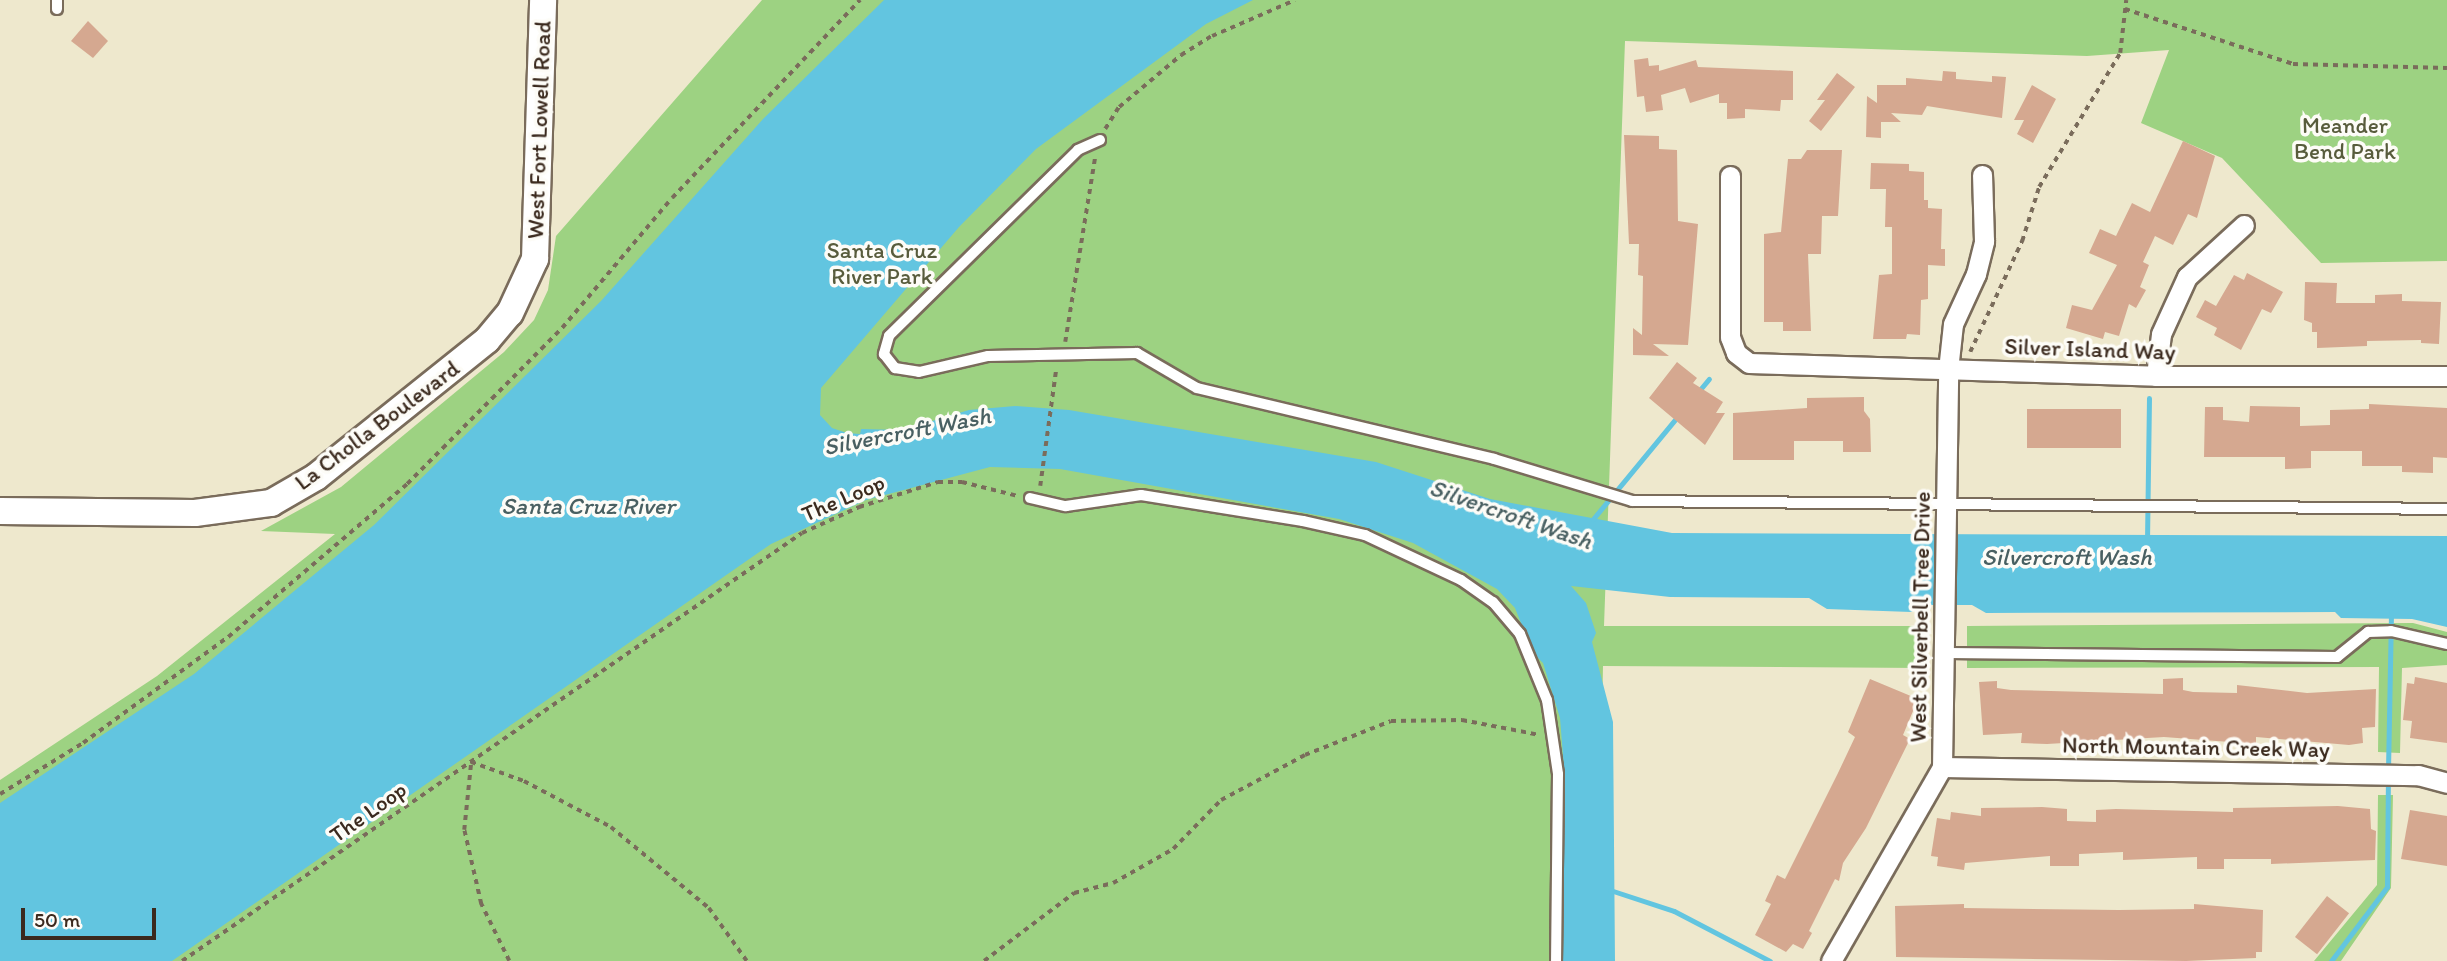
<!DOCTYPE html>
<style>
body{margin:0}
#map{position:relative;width:2447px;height:961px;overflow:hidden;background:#eee8cd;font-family:Itim,sans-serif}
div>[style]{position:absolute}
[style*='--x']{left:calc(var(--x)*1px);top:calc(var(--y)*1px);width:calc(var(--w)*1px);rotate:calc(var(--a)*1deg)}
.green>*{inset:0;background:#9dd282}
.water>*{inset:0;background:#62c5e0}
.stream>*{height:5px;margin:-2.5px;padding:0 2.5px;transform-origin:2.5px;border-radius:2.5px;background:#62c5e0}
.building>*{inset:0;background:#d5a890;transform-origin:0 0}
.path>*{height:3.5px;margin-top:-1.75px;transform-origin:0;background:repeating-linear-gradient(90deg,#7a6c5b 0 5px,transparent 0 10px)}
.roads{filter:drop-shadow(2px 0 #7a6c5b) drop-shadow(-2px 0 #7a6c5b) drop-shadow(0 2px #7a6c5b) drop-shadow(0 -2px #7a6c5b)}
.lane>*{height:10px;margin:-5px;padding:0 5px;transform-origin:5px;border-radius:5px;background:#fff}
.street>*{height:19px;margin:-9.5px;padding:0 9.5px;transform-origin:9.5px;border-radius:9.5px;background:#fff}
.secondary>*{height:26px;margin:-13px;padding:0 13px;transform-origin:13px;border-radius:13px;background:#fff}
span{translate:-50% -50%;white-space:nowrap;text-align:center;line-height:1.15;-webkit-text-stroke:7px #fdfcf7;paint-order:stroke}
.park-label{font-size:23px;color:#585c3c}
.street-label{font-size:23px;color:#3b2a1e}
.water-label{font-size:24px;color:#496062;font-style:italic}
.scale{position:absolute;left:21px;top:908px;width:135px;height:32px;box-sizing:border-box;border:4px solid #3b2a1e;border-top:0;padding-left:9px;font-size:21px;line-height:24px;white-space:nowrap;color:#3b2a1e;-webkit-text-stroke:5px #fdfcf7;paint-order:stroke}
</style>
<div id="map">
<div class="green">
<i style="clip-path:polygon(762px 0,2447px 0,2447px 261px,2321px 263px,2222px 158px,2141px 123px,2169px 50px,2087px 56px,1625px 41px,1604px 626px,1923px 626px,1922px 668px,1603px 666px,1597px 961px,0 961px,0 780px,157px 676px,335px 534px,261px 531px,341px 487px,504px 352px,534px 320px,548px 290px,556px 236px)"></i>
<i style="clip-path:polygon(2413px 623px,2447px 632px,2447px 665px,2402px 668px,2400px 753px,2378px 752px,2379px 667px,1967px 668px,1967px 626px)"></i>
<i style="clip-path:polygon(2378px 795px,2393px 795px,2391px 888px,2341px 961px,2314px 961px,2377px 885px)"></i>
</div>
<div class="water">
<i style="clip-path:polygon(884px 0,1253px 0,1206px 24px,1036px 149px,959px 227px,821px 388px,820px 415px,832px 428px,847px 433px,860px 434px,861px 429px,902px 430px,969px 410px,1015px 406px,1069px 410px,1376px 462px,1490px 499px,1672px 533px,2447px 536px,2447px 627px,2412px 619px,2341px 618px,2335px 612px,1986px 613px,1972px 605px,1923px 605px,1911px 612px,1827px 609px,1809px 598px,1670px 597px,1571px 586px,1586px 603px,1596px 633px,1592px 642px,1613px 722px,1615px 961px,1563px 961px,1564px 768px,1560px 718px,1543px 663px,1533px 653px,1515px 608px,1497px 589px,1413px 543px,1339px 519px,1060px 469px,990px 467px,866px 500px,771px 544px,172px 961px,0 961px,0 803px,194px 674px,374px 525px,601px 301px,763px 119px)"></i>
</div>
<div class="stream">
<i style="--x:1698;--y:392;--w:17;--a:-50"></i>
<i style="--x:1593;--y:519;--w:134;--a:-50.5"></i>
<i style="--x:2147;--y:541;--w:143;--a:-89.2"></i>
<i style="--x:2388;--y:770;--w:158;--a:-88.9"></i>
<i style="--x:1610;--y:890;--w:67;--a:18.2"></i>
<i style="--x:1674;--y:911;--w:108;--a:27.5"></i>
<i style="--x:2331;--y:961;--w:93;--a:-52.9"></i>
<i style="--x:2387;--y:887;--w:107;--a:-89.5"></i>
</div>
<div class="building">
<i style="clip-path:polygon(88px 21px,108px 41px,93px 58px,71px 41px)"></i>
<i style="clip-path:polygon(1648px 58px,1649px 66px,1659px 65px,1659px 71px,1696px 60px,1698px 67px,1793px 71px,1793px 100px,1781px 100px,1780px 111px,1745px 109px,1745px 118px,1727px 119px,1727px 103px,1719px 103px,1719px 94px,1690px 103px,1685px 88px,1661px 95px,1663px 110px,1646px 112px,1644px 96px,1637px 97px,1634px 60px)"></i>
<i style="clip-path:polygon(1943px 71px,1956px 72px,1956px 79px,1992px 82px,1992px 76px,2006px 77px,2002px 118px,1927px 106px,1922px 115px,1891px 113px,1901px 122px,1881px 122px,1881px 138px,1866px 137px,1867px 96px,1877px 103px,1877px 85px,1906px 85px,1906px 78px,1942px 81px)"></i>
<i style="clip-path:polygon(1837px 73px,1855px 87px,1821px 131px,1809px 121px,1825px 100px,1817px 100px)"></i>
<i style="clip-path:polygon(2032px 85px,2056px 99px,2033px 143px,2017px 134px,2024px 120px,2014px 120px)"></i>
<i style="clip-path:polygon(1624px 135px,1659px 136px,1659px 149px,1677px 150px,1678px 221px,1698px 224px,1688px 345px,1653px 344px,1669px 356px,1633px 355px,1633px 328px,1642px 335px,1643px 276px,1638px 275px,1639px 244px,1629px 244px)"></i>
<i style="clip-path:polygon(2183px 141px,2215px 156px,2197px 218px,2188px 214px,2173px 245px,2155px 236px,2143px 262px,2149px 265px,2140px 287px,2146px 290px,2136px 308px,2129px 304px,2119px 336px,2105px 332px,2103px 339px,2066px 328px,2072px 305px,2092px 310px,2117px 265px,2089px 253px,2100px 229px,2116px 236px,2132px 203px,2150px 212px)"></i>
<i style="clip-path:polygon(1807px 150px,1842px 150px,1838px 216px,1822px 216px,1821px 254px,1808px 254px,1811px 331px,1783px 331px,1783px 322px,1764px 322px,1764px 234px,1781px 232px,1788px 159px,1801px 159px)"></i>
<i style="clip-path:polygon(1871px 163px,1909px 164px,1909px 171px,1924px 172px,1924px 200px,1928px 200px,1928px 208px,1942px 209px,1941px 249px,1945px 249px,1945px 266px,1928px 265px,1928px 299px,1921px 300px,1920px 335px,1907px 334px,1906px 339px,1873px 339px,1879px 275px,1892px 274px,1892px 227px,1885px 227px,1886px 189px,1870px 189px)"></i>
<i style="clip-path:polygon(2247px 273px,2283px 292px,2271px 313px,2262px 309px,2241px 350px,2214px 335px,2217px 328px,2196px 317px,2205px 300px,2216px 306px,2234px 275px,2244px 280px)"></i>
<i style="clip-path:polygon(2305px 282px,2337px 283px,2336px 303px,2375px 303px,2375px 295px,2402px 294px,2402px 301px,2441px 302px,2439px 344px,2421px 343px,2421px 340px,2367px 341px,2367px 346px,2317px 348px,2317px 332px,2312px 332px,2312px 323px,2304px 320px)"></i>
<i style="clip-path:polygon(1677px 362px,1697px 378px,1693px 383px,1723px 402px,1716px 413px,1725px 413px,1705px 445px,1649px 398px)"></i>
<i style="clip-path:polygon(1864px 397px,1864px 411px,1870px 419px,1871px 452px,1843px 452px,1843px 441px,1794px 441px,1794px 460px,1733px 460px,1733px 413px,1807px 408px,1807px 398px)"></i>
<i style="clip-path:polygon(2369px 404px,2447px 408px,2447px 458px,2433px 457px,2433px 473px,2402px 472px,2402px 466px,2362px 466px,2362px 451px,2311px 451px,2311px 468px,2285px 469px,2285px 457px,2204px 457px,2205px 407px,2223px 407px,2223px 420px,2249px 422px,2250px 406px,2300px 407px,2300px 426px,2330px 425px,2330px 410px,2369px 409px)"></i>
<i style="left:2121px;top:409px;width:39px;height:94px;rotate:90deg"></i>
<i style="clip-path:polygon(2415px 677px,2447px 683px,2447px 743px,2410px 738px,2412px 721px,2403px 720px,2407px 683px,2414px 684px)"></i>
<i style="clip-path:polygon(2183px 678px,2183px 690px,2193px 692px,2237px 693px,2237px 685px,2307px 693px,2376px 689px,2375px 727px,2362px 728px,2363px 743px,2349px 745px,2256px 737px,2256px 744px,2164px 737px,2047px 744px,2021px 743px,2022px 733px,1983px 735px,1979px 682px,1997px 681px,1997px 688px,2011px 690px,2163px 694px,2163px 679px)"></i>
<i style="clip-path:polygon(1870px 679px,1918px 699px,1903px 735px,1910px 739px,1866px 828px,1843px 863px,1839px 881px,1835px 879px,1809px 931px,1812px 933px,1803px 949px,1793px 944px,1786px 952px,1755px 935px,1771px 904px,1765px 901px,1777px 875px,1785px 879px,1838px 773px,1855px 737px,1848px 732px)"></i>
<i style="clip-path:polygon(2338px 806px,2370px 809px,2371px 829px,2376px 831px,2375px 860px,2271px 864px,2271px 859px,2224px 859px,2224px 869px,2197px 869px,2197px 857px,2123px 860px,2123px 852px,2079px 854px,2079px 866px,2050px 866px,2050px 856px,1965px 863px,1964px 870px,1937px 866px,1938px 857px,1931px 856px,1937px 818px,1950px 820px,1951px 812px,1981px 816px,1981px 808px,2042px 807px,2067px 809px,2067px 821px,2096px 822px,2096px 810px,2116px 809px,2233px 812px,2233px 808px)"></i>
<i style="clip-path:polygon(2410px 810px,2447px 816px,2447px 866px,2401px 859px)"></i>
<i style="left:2327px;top:896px;width:28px;height:52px;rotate:38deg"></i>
<i style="clip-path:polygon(1964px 904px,1964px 908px,2119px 910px,2194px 909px,2194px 904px,2263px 910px,2262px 952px,2256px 952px,2256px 958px,2186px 961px,1896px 957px,1895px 906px)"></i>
</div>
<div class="path">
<i style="--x:2125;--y:9;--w:177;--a:18.1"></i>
<i style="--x:2293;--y:64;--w:154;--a:1.5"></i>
<i style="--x:1105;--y:129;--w:26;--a:-58"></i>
<i style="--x:1119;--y:107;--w:81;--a:-40"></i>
<i style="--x:1181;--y:55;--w:36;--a:-32"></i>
<i style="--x:1212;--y:36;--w:90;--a:-23.4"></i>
<i style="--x:1065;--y:342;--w:188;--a:-80.8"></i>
<i style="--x:1970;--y:352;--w:123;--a:-64.9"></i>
<i style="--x:2022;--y:241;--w:57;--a:-72.5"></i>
<i style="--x:2039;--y:187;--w:157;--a:-58.8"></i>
<i style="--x:2120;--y:53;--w:53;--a:-83.5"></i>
<i style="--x:1040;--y:486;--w:118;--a:-82.2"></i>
<i style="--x:0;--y:794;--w:97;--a:-31.6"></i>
<i style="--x:83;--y:743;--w:180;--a:-36.2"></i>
<i style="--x:228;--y:637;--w:235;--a:-40.5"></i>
<i style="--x:407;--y:484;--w:220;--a:-45.2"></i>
<i style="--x:562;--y:328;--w:170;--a:-49.8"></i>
<i style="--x:672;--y:198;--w:273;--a:-46.5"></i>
<i style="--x:182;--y:961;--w:753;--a:-34.62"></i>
<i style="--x:802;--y:533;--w:63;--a:-24.5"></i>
<i style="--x:859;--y:507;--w:83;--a:-17.6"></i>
<i style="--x:938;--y:482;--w:24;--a:0"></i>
<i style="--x:962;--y:482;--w:58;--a:14"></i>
<i style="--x:509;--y:961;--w:64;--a:-116.2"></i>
<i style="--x:481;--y:904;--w:76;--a:-102.9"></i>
<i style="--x:464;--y:830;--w:68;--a:-84.1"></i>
<i style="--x:471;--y:762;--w:56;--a:19.7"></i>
<i style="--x:524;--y:781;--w:98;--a:27.9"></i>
<i style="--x:611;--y:827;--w:127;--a:39.6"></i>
<i style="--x:709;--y:908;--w:65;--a:54.4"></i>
<i style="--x:984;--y:961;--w:113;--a:-37.1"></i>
<i style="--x:1074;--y:893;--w:40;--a:-14.4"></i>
<i style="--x:1113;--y:883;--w:69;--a:-29.5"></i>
<i style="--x:1173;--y:849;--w:69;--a:-45.6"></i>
<i style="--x:1221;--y:800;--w:95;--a:-28.2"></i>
<i style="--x:1305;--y:755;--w:92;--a:-21.6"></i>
<i style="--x:1391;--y:721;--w:71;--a:-0.8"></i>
<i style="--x:1462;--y:720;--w:79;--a:10.9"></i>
</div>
<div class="roads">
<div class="lane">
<i style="--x:57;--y:9;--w:9;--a:-90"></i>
<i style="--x:1100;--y:140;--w:24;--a:156"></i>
<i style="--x:1078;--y:150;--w:265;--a:135.5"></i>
<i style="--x:889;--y:336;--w:19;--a:106"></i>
<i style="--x:884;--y:354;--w:18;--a:52"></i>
<i style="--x:895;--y:368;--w:24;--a:9"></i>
<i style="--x:919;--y:372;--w:71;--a:-13.1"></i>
<i style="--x:988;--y:356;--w:149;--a:-1.2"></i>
<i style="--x:1137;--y:353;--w:69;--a:30.3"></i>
<i style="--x:1197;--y:388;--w:305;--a:13.4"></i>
<i style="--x:1494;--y:459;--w:144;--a:16.9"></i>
<i style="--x:1632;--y:501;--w:815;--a:0.56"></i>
<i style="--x:1030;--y:498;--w:37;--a:13"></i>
<i style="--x:1066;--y:506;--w:76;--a:-8.3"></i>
<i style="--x:1141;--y:495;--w:164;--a:9.1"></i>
<i style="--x:1303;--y:521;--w:64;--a:12.7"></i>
<i style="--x:1365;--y:535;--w:106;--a:25.1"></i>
<i style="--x:1461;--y:580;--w:39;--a:35"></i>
<i style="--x:1493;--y:602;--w:42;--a:49.8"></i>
<i style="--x:1520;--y:634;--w:71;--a:67.8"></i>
<i style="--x:1547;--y:700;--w:75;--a:81.5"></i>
<i style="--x:1558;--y:774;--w:187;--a:90.6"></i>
<i style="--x:1948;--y:653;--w:389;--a:0.6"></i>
<i style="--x:2337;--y:657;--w:40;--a:-39"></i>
<i style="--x:2368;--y:632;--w:23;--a:-2"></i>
<i style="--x:2391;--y:631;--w:57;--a:13.1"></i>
</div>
<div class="street">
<i style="--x:1730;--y:176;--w:161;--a:90"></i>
<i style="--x:1730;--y:337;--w:17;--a:69"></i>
<i style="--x:1736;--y:353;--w:16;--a:38"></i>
<i style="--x:1749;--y:363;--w:407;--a:1.8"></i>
<i style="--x:2156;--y:376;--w:291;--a:0"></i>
<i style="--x:2156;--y:376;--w:42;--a:-83.2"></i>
<i style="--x:2161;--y:334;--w:63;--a:-65.5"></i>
<i style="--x:2187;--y:277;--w:77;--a:-42.4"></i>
<i style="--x:1942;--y:767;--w:476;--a:1"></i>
<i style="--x:2418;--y:775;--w:30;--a:15"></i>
<i style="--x:1831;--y:961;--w:224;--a:-60.2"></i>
<i style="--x:1942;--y:767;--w:397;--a:-89.1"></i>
<i style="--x:1948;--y:370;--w:46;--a:-83.8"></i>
<i style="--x:1953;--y:324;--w:55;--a:-65.3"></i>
<i style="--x:1976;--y:274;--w:34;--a:-76"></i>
<i style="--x:1984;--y:241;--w:66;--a:-91.7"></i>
</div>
<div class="secondary">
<i style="--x:0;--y:511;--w:195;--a:0.6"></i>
<i style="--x:195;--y:513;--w:77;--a:-7.5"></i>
<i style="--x:271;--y:503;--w:52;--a:-30"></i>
<i style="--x:316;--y:477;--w:219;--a:-38.7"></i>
<i style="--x:487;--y:340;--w:35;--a:-50"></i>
<i style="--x:510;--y:313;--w:60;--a:-65.2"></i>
<i style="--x:535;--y:259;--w:259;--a:-88.2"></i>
</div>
</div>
<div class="park-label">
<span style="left:2345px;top:138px">Meander<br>Bend Park</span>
<span style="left:882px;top:263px">Santa Cruz<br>River Park</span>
</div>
<div class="street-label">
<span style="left:539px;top:130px;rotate:-88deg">West Fort Lowell Road</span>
<span style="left:2090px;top:349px;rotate:2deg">Silver Island Way</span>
<span style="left:377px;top:425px;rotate:-37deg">La Cholla Boulevard</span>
<span style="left:843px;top:498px;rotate:-23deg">The Loop</span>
<span style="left:1920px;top:617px;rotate:-89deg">West Silverbell Tree Drive</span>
<span style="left:2196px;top:747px;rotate:1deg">North Mountain Creek Way</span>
<span style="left:368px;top:812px;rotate:-35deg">The Loop</span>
</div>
<div class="water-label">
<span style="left:907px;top:431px;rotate:-11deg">Silvercroft Wash</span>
<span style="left:588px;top:506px">Santa Cruz River</span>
<span style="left:1511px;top:514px;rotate:19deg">Silvercroft Wash</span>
<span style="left:2067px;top:557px">Silvercroft Wash</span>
</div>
<div class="scale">50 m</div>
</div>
